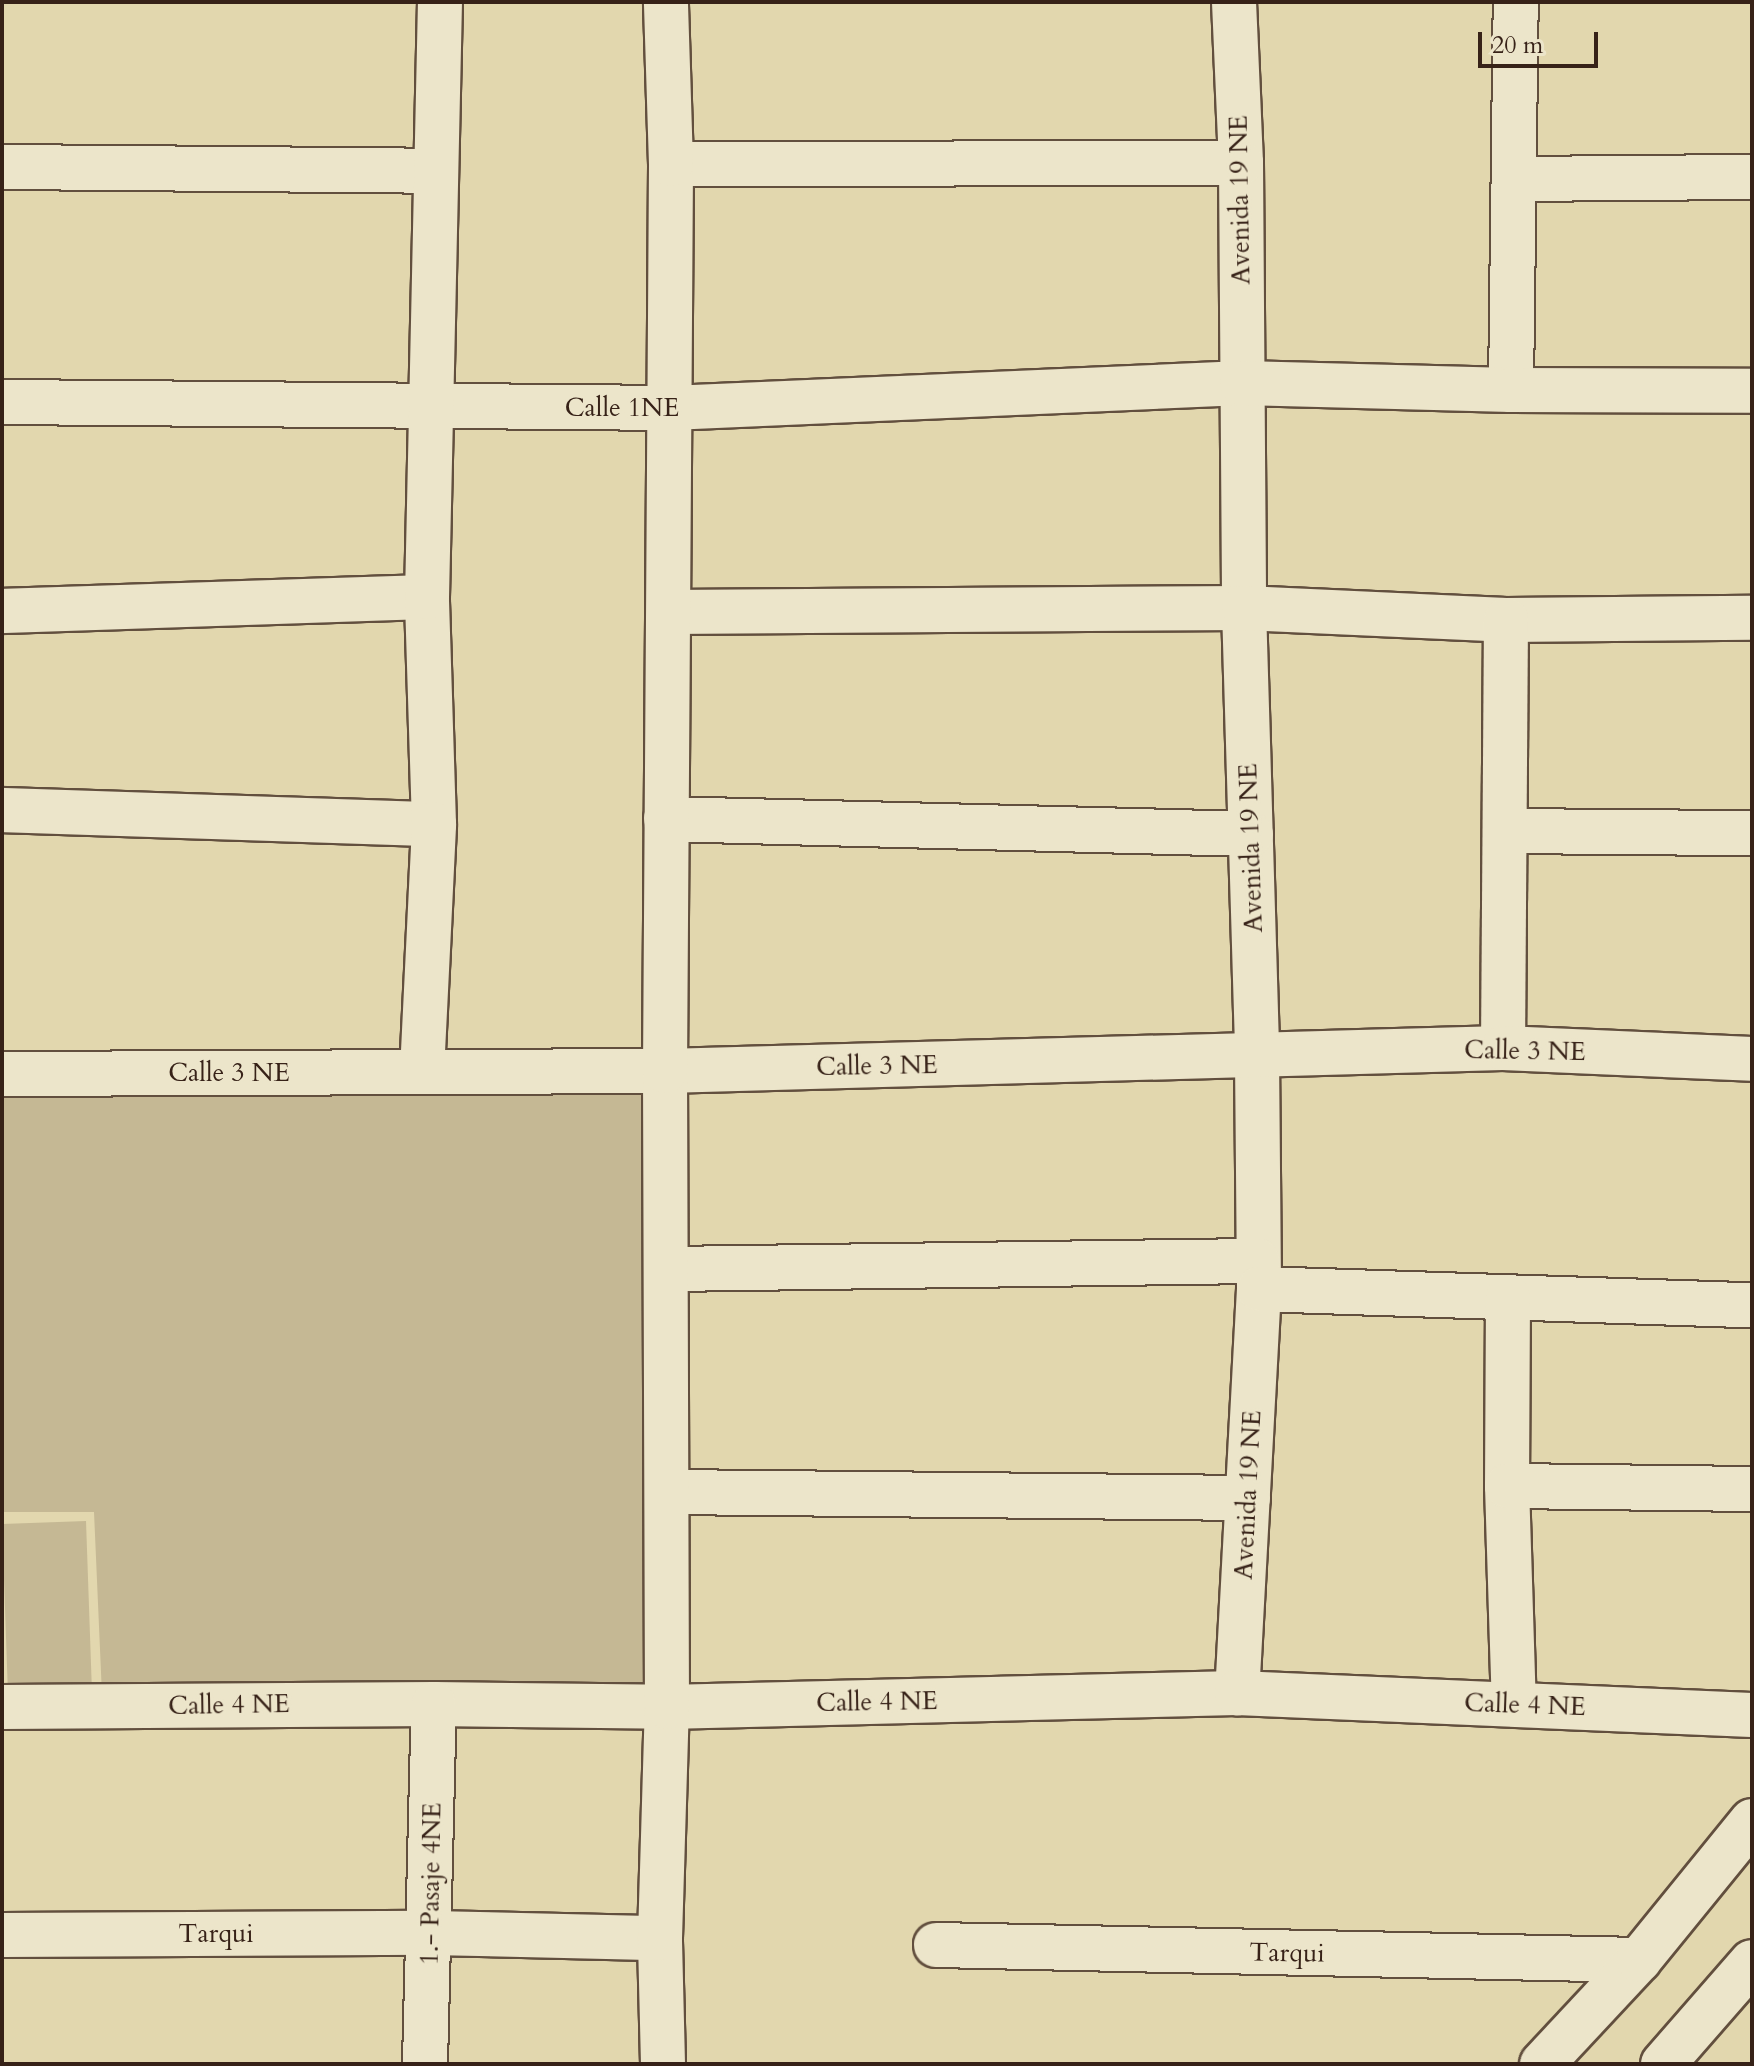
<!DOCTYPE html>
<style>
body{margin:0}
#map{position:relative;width:1754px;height:2066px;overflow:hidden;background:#e2d7ae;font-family:Cardo,serif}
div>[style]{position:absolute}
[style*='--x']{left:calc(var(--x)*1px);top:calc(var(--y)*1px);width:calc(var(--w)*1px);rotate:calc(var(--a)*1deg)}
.green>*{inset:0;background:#c5b894;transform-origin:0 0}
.roads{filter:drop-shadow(2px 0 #624f3e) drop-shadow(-2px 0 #624f3e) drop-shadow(0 2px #624f3e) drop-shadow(0 -2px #624f3e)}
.minor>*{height:44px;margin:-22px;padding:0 22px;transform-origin:22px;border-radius:22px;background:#ece5ca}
span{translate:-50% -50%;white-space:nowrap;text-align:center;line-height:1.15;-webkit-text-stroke:6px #ece5ca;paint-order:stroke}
.street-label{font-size:26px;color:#372218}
.frame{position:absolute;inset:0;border:4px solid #372218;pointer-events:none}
.scale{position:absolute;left:1478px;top:32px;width:120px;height:36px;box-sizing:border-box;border:4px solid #372218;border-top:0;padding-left:10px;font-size:24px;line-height:28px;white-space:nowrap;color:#372218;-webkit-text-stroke:6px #ece5ca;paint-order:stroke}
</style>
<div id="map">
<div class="green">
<i style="clip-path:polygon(655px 1080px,666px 1715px,102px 1695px,94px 1512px,2px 1512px,2px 1084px)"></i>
<i style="left:86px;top:1521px;width:182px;height:84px;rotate:88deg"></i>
</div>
<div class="roads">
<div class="minor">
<i style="--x:1234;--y:2;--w:161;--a:87.5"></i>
<i style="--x:1241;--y:163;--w:445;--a:89.6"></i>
<i style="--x:1244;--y:608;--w:448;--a:88.3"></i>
<i style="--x:1257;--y:1056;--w:233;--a:89.5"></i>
<i style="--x:1259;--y:1289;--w:405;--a:93.1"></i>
<i style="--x:671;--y:164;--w:570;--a:-0.1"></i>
<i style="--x:2;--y:167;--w:434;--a:0.5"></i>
<i style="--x:1515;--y:179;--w:237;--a:-0.5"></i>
<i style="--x:1511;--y:390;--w:388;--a:-89.3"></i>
<i style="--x:2;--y:402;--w:668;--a:0.51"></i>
<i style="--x:670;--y:408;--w:573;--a:-2.5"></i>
<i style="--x:1242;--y:383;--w:269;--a:1.5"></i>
<i style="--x:1511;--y:390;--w:241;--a:0.2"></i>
<i style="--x:2;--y:611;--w:425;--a:-1.9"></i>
<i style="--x:669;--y:612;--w:575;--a:-0.4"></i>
<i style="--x:1244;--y:608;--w:262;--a:2.6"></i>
<i style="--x:1506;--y:620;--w:246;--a:-0.5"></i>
<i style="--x:2;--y:810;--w:432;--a:1.9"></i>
<i style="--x:434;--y:824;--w:227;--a:-91.8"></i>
<i style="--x:427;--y:597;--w:595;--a:-88.75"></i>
<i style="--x:666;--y:819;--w:585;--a:1.47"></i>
<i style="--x:1505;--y:831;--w:247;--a:0.5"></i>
<i style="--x:1503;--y:1048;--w:428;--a:-89.6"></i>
<i style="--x:422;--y:1072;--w:248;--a:-87.2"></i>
<i style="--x:2;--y:1074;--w:663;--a:-0.26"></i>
<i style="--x:665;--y:1071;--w:838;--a:-1.57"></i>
<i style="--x:1503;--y:1048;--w:249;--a:2.5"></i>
<i style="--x:668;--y:1269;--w:590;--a:-0.78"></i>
<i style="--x:1259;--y:1289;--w:493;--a:1.9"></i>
<i style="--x:1508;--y:1297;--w:189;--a:90.3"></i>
<i style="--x:1507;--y:1486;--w:218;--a:88.2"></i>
<i style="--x:1507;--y:1486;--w:245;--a:0.7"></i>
<i style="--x:668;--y:1492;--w:580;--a:0.59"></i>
<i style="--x:2;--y:1707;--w:432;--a:-0.4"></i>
<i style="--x:434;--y:1704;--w:233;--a:0.7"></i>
<i style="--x:667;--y:1707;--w:570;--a:-1.41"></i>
<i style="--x:1237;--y:1693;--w:515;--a:2.45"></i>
<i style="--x:2;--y:1935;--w:429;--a:-0.3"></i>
<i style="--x:431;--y:1933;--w:229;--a:1.3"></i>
<i style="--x:936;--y:1945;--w:703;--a:1.22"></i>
<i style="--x:425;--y:2064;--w:360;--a:-88.6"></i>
<i style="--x:663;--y:2064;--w:126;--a:-91.4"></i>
<i style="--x:660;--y:1938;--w:231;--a:-88.3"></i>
<i style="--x:667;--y:1707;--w:636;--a:-90.18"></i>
<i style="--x:665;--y:1071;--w:907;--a:-89.62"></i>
<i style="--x:671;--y:164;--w:162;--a:-91.8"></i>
<i style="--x:1542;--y:2064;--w:142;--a:-47"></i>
<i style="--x:1639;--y:1960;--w:179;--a:-50.9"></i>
<i style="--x:1663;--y:2064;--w:135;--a:-48.9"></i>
</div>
</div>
<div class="street-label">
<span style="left:1240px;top:200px;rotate:-91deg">Avenida 19 NE</span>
<span style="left:622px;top:408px">Calle 1NE</span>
<span style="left:1251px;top:848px;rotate:-92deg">Avenida 19 NE</span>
<span style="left:1525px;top:1051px;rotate:1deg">Calle 3 NE</span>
<span style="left:877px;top:1066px;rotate:-1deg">Calle 3 NE</span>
<span style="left:229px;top:1073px">Calle 3 NE</span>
<span style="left:1248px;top:1495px;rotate:-87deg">Avenida 19 NE</span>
<span style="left:877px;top:1702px;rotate:-1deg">Calle 4 NE</span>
<span style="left:229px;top:1705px;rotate:-1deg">Calle 4 NE</span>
<span style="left:1525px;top:1705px;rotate:2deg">Calle 4 NE</span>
<span style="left:431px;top:1884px;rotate:-89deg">1.- Pasaje 4NE</span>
<span style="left:216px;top:1934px">Tarqui</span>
<span style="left:1287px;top:1953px;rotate:1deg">Tarqui</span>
</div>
<div class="frame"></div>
<div class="scale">20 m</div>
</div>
